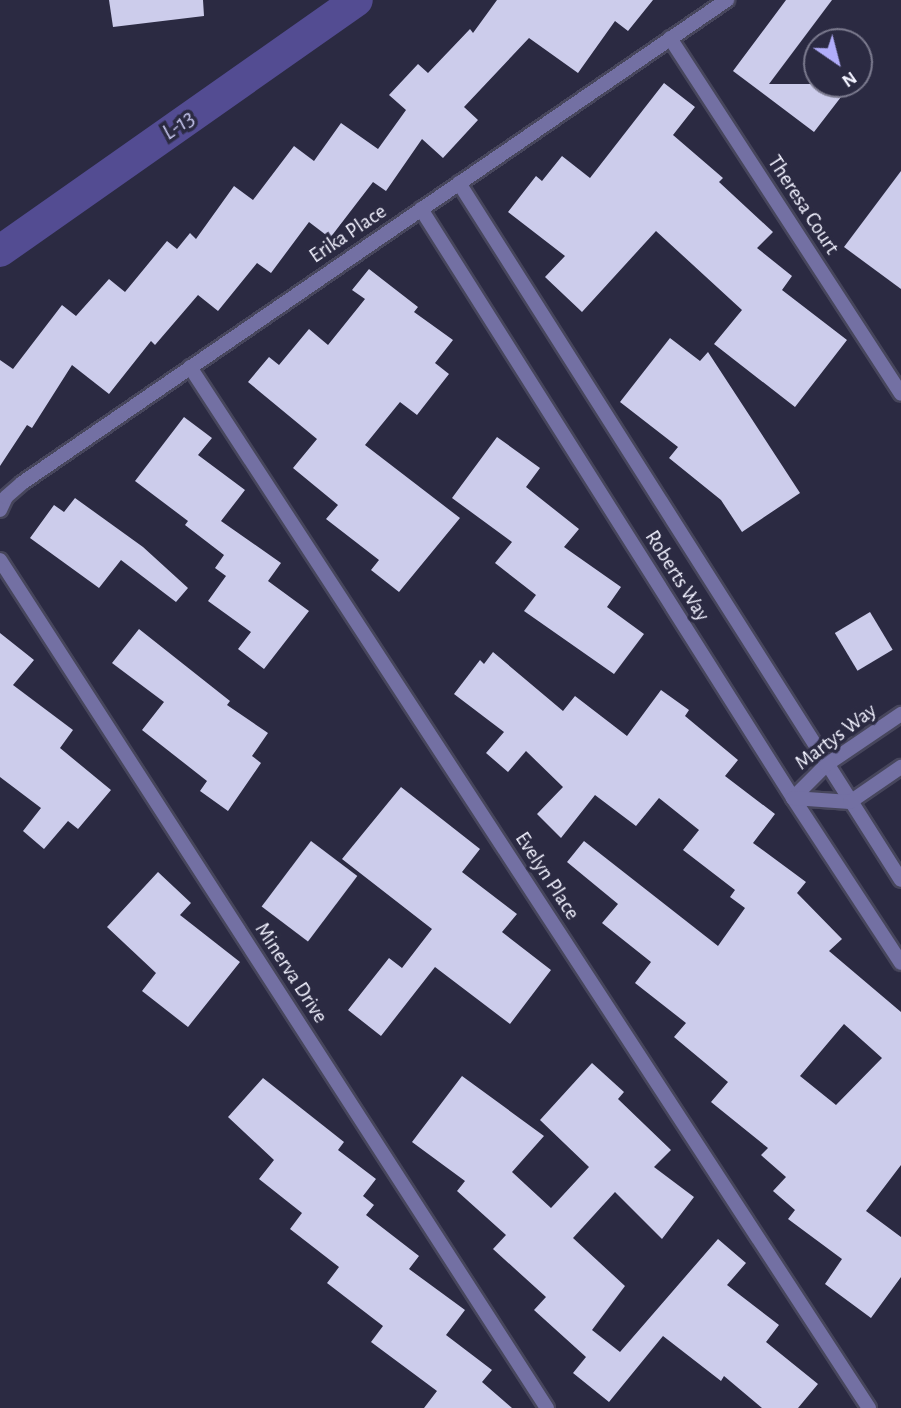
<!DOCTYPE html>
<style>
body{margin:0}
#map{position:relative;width:901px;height:1408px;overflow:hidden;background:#2b2a42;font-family:"Alegreya Sans",sans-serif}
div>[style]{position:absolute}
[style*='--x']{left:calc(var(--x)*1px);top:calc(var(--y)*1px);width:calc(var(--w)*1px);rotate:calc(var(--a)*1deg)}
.canal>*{height:32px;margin:-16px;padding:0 16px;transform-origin:16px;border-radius:16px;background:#534c92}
.building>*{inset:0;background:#cccceb;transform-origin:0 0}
.roads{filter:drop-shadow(2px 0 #47465c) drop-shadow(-2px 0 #47465c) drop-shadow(0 2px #47465c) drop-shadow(0 -2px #47465c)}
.street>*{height:14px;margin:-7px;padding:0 7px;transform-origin:7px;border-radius:7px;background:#7370a3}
span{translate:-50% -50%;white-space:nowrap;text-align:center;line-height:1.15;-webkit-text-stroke:7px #2b2a42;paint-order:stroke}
.street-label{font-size:21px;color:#f2f2ff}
.water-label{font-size:23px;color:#c6c6ef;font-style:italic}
.north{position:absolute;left:803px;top:28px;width:70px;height:70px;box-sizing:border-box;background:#2b2a42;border:2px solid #7b7a8e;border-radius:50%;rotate:145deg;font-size:19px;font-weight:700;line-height:28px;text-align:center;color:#f2f2ff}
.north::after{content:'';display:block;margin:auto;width:24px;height:32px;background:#b1adfa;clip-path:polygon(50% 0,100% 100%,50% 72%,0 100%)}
</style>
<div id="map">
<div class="canal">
<i style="--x:0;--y:251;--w:436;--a:-35.1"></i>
</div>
<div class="building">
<i style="clip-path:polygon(109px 0,203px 0,204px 16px,113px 27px)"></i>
<i style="clip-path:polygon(497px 0,653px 0,628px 31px,615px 21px,578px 73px,529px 38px,464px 107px,478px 120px,443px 158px,422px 139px,386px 191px,373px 182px,330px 238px,309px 222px,271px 273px,257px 263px,218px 311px,198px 295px,155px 345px,151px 341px,109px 394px,72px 365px,32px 428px,27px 425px,0 466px,0 360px,13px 369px,62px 305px,76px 316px,109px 279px,125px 292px,167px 241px,177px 249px,190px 233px,196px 239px,234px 186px,253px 200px,294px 146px,314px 161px,341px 123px,378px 149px,406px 110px,389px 95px,418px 64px,428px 73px,470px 29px,473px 33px)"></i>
<i style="clip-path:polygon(786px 0,832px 0,769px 84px,851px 84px,814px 132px,733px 71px)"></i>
<i style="clip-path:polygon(664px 83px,695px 107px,673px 135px,723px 178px,719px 182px,773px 232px,757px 248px,792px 276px,782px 290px,847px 340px,795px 407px,714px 344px,742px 310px,656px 231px,582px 312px,545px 277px,565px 256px,508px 212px,536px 176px,542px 181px,562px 156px,590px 178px)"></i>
<i style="clip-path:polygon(901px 171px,901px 289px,844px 247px)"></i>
<i style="clip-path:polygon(369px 269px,418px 307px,414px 312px,453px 340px,435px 363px,449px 374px,417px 415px,400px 402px,365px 445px,460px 518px,399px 592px,371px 570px,379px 560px,326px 519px,338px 505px,293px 468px,317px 439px,248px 382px,269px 357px,279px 365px,309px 329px,328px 345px,365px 299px,352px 290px)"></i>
<i style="clip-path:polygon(670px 338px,700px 361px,708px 352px,800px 493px,742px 532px,721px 500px,669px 458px,678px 447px,620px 402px)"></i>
<i style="clip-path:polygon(184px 417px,212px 438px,198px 455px,245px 490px,221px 521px,281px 563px,268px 581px,309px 611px,264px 669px,238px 649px,251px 632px,208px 601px,226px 576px,215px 568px,224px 555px,185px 525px,188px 521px,135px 481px)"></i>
<i style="clip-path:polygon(497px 437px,540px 468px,526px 487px,579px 529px,564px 547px,621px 587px,607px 607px,644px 634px,614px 674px,524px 611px,536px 595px,495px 563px,512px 542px,452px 498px)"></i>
<i style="clip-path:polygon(75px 498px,143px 547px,188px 588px,176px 602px,121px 560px,99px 588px,30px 538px,54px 505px,64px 512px)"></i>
<i style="left:870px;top:612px;width:44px;height:41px;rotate:59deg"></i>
<i style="clip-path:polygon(139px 629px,230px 701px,227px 705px,268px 733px,252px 756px,261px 763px,228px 811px,200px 791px,207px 781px,142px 730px,164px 702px,112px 663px)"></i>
<i style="clip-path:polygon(0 633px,34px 660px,13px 685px,73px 730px,60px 748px,111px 790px,78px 829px,68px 821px,44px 849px,23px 831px,41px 808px,0 777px)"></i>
<i style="clip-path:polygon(evenodd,493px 652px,563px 711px,575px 696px,627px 736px,661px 690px,689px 710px,685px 716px,738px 760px,725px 776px,775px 814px,753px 843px,806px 882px,797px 893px,842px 939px,829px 951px,901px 1012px,901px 1165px,866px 1211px,901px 1237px,901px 1277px,871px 1318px,825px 1284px,842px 1259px,788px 1219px,795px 1210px,773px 1191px,786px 1177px,761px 1155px,768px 1148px,711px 1102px,728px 1082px,674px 1037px,686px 1023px,635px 983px,651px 962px,602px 923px,618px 904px,567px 862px,584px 841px,718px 946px,745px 908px,730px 897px,735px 890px,683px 850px,699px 830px,659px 798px,636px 826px,595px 795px,561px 838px,537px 814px,563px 787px,526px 751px,508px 772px,486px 753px,504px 732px,454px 694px,480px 660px,484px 664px,493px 652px,844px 1024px,882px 1058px,836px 1105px,800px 1076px,844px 1024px)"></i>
<i style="clip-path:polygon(401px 787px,480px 849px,462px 872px,517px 914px,502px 932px,551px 970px,510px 1024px,435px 967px,381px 1036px,348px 1010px,389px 958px,402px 968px,432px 929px,342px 859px)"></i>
<i style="left:311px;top:841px;width:58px;height:82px;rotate:37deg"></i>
<i style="clip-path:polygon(158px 872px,191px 903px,180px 915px,240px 962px,188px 1027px,142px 991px,156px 973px,107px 927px)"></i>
<i style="clip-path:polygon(592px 1063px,624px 1092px,618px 1099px,671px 1150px,654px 1167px,694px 1197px,662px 1239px,615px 1192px,573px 1238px,625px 1286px,592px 1330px,620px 1352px,718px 1239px,746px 1263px,727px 1285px,779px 1325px,766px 1342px,818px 1384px,798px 1408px,762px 1408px,724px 1376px,721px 1381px,663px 1336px,609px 1402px,573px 1373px,586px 1357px,534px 1310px,546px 1297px,493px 1249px,506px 1235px,457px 1191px,465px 1181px,412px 1142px,462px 1076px,544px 1136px,512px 1172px,551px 1208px,589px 1167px,540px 1120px)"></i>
<i style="clip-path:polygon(263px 1078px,344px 1142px,338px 1150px,376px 1179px,363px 1196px,374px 1205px,366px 1215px,419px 1256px,409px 1269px,465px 1310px,446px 1335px,492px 1370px,482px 1382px,512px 1408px,424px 1408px,437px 1391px,371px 1342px,383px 1326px,327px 1283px,339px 1267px,290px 1229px,302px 1213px,259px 1179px,274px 1160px,228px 1117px)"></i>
</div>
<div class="roads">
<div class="street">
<i style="--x:670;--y:38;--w:424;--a:57"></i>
<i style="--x:459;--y:183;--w:825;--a:57.62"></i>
<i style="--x:421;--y:209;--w:697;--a:57.72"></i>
<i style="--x:793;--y:798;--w:197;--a:56.8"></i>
<i style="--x:190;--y:367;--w:1243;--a:56.89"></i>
<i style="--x:0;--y:510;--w:14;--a:-65"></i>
<i style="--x:6;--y:497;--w:21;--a:-41"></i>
<i style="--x:22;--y:483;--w:855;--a:-34.42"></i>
<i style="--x:0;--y:560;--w:1009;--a:57.18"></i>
<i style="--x:793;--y:798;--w:47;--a:-45"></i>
<i style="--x:826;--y:765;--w:91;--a:-34.2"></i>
<i style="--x:793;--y:798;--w:57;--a:4"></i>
<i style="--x:850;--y:802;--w:62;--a:-34.5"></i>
</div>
</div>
<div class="street-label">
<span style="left:803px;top:205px;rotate:57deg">Theresa Court</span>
<span style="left:348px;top:234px;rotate:-34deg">Erika Place</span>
<span style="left:677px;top:576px;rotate:58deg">Roberts Way</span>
<span style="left:836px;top:737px;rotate:-37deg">Martys Way</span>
<span style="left:547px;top:876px;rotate:57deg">Evelyn Place</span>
<span style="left:291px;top:973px;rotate:57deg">Minerva Drive</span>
</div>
<div class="water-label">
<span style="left:179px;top:126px;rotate:-35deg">L-13</span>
</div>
<div class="north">N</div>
</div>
